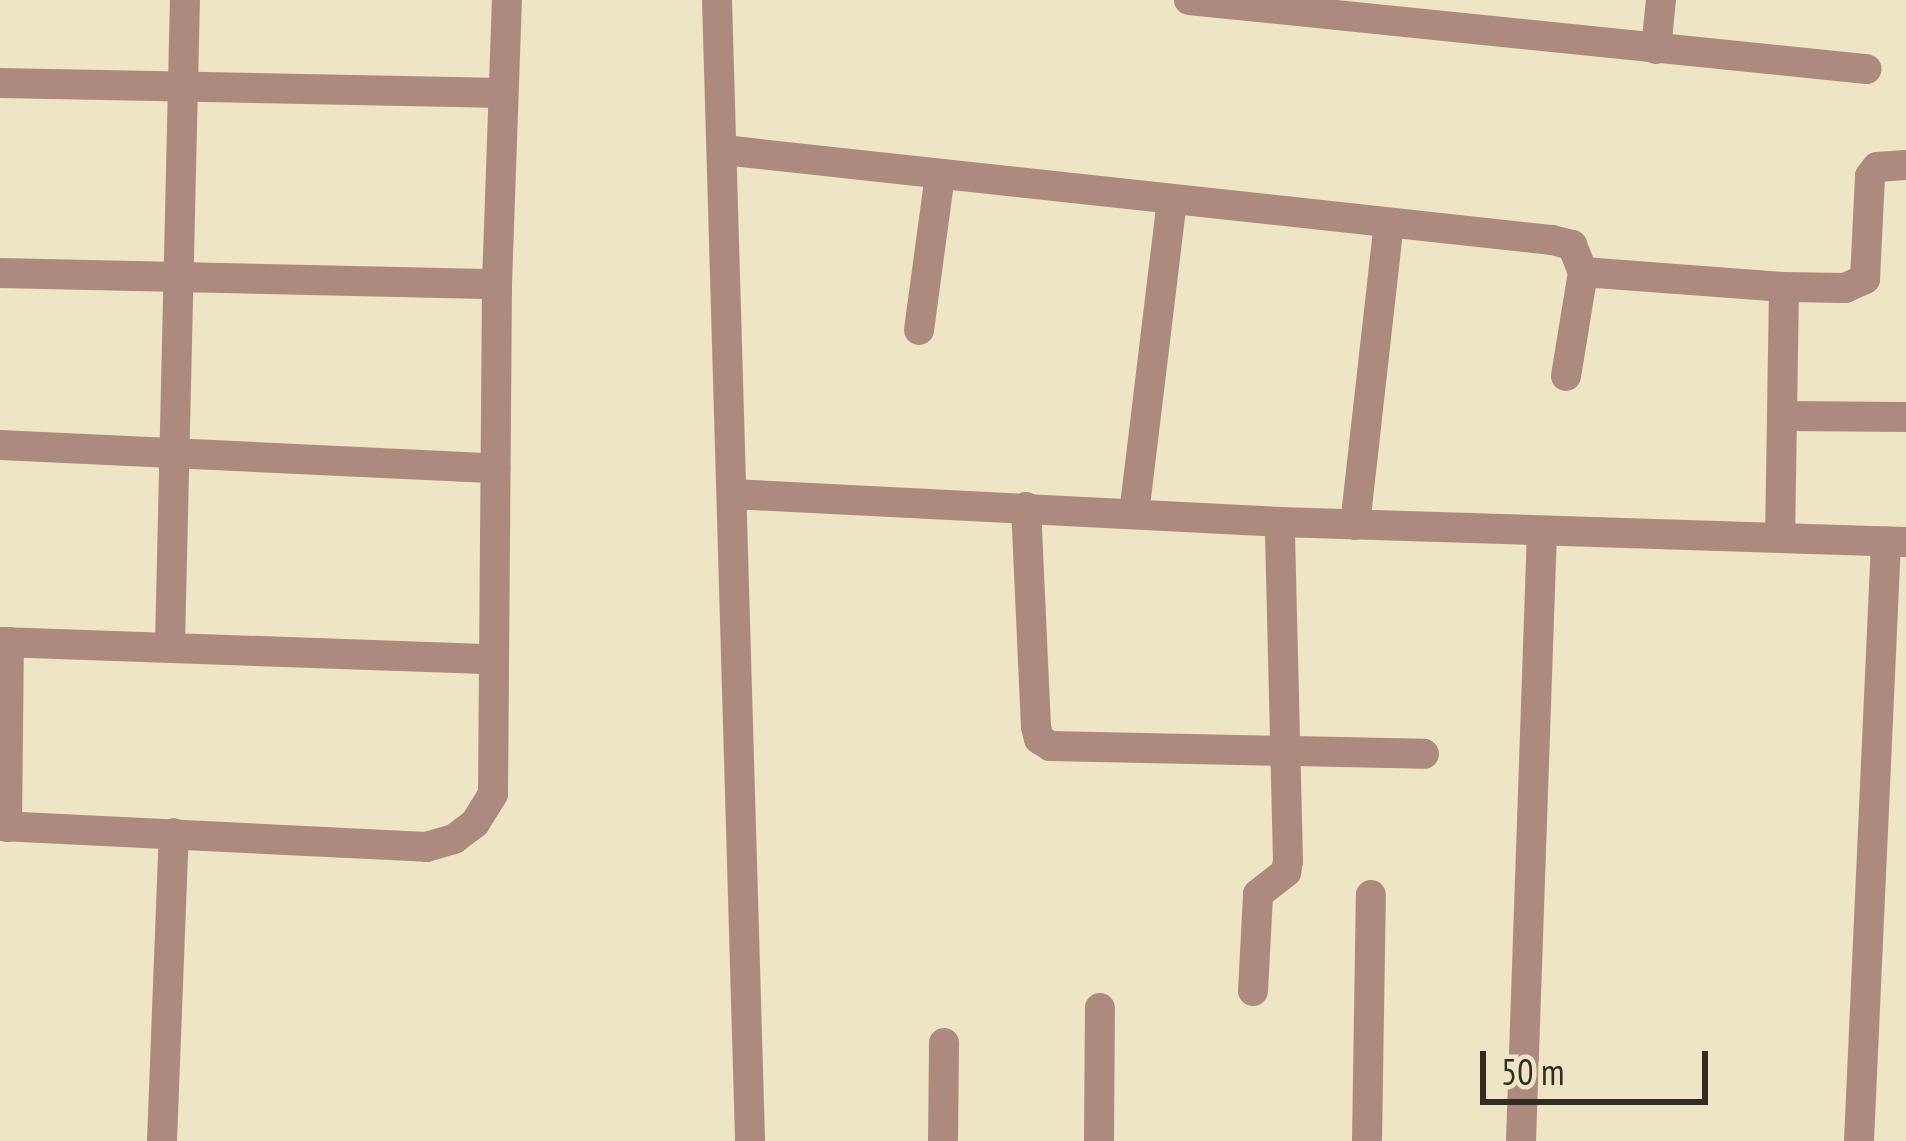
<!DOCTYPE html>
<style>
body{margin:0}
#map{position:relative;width:1906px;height:1141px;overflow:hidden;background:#ede5c4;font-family:"PT Sans Narrow",sans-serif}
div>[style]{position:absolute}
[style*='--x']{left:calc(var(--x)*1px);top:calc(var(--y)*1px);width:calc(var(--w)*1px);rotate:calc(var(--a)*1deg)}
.street>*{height:30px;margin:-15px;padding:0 15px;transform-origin:15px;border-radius:15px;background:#ad8a7e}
span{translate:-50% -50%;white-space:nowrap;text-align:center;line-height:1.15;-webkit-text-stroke:12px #ede5c4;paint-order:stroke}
.scale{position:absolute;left:1480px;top:1051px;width:228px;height:54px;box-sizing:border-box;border:6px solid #312e21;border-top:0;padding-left:15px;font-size:36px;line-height:42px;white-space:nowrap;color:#312e21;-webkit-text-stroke:9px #ede5c4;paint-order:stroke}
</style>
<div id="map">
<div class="street">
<i style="--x:717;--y:0;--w:1141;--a:88.34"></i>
<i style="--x:1189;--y:0;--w:681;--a:5.82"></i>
<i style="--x:1656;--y:49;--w:49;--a:-84.2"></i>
<i style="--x:0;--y:83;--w:503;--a:1.14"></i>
<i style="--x:723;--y:150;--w:834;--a:6.2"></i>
<i style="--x:1552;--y:240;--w:21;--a:14"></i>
<i style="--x:1572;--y:245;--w:29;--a:68"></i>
<i style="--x:1583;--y:272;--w:202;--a:4.3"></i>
<i style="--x:1784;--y:287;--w:250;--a:90.9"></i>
<i style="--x:0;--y:273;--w:497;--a:1.3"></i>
<i style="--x:1784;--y:287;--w:61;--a:0.9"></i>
<i style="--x:1845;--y:288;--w:22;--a:-24"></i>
<i style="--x:1865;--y:279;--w:103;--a:-87.2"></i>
<i style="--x:1870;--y:176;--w:11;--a:-52"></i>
<i style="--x:1877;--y:167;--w:29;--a:-4"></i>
<i style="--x:919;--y:330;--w:156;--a:-82.3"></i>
<i style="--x:1566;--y:376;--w:105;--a:-80.7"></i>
<i style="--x:1784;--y:416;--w:122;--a:0.5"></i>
<i style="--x:0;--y:445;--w:496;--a:2.7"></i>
<i style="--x:732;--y:494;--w:549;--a:2.92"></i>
<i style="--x:1280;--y:522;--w:626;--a:1.83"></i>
<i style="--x:1026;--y:507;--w:220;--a:87.4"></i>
<i style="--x:1036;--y:727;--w:12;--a:76"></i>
<i style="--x:1039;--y:739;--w:13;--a:32"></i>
<i style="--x:1050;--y:746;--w:374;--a:1.2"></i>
<i style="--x:1134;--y:514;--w:315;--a:-83.1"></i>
<i style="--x:1355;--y:525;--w:304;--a:-83.6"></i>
<i style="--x:0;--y:642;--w:492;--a:2"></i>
<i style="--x:170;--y:644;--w:644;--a:-88.67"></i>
<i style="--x:0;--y:826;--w:427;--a:2.8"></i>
<i style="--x:426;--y:847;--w:29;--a:-16"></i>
<i style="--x:454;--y:839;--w:26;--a:-37"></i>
<i style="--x:475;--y:823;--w:34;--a:-58"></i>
<i style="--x:493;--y:794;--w:510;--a:-89.55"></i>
<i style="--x:497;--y:284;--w:284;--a:-88"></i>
<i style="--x:7;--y:827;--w:185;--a:-89.4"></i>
<i style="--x:1253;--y:991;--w:97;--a:-87"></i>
<i style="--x:1258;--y:894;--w:36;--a:-38"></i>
<i style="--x:1286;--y:872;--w:11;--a:-80"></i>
<i style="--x:1288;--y:861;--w:339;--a:-91.4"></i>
<i style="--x:162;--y:1141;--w:308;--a:-87.8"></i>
<i style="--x:943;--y:1141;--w:98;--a:-89.4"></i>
<i style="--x:1099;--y:1141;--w:133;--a:-89.6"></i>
<i style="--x:1367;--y:1141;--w:246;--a:-89.1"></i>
<i style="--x:1521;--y:1141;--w:609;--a:-88.03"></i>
<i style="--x:1859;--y:1141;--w:600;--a:-87.42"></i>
</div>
<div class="scale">50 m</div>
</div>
